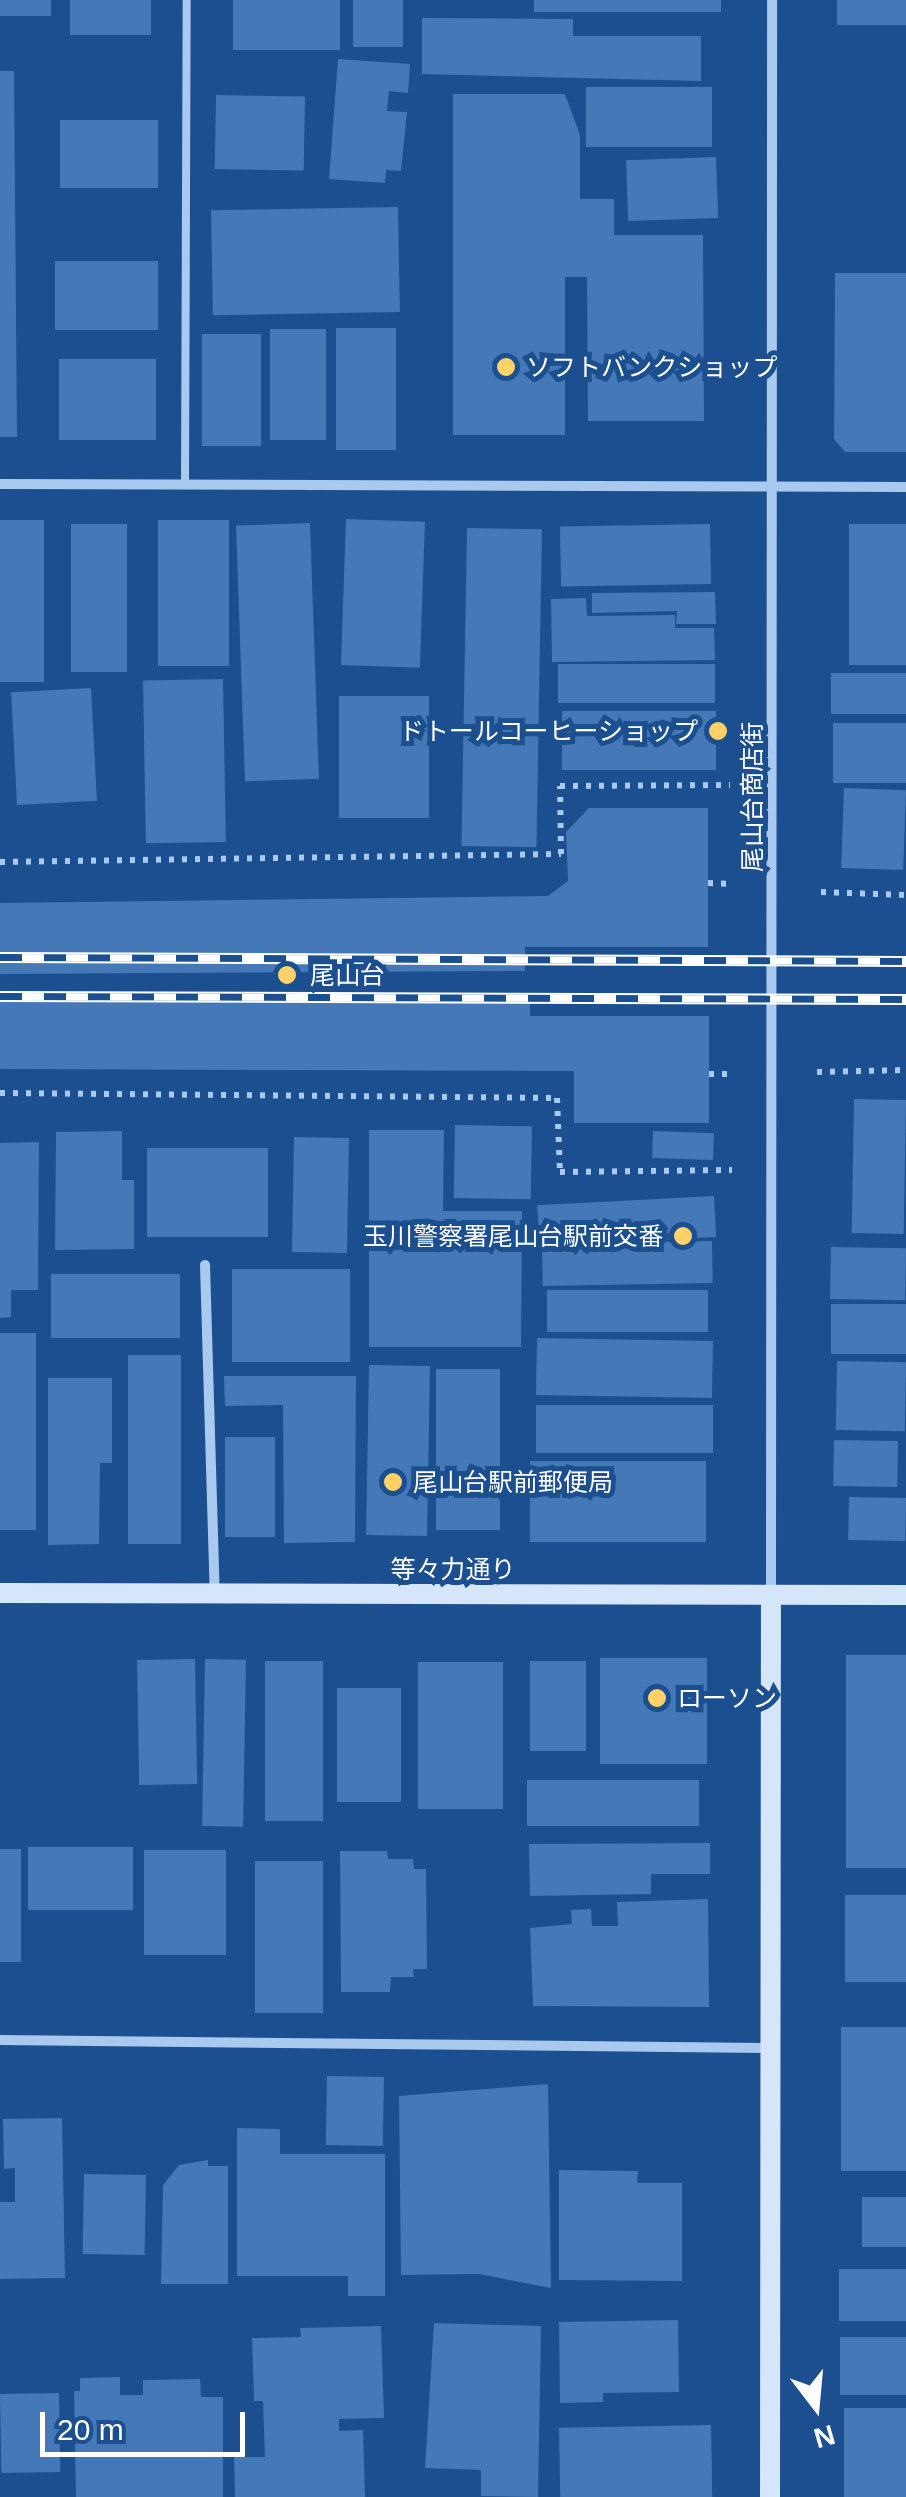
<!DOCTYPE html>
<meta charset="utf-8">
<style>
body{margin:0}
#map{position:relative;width:906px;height:2497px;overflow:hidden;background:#1b4f8f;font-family:Helvetica,"Noto Sans JP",sans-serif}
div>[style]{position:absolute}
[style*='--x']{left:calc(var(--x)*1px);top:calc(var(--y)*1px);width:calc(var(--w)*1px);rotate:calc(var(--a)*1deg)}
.building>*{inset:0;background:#4478b7;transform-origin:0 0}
.path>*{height:6px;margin-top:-3px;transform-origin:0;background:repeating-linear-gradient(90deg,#a9c9ee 0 5px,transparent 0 13px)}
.lane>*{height:8px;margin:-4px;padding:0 4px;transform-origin:4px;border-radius:4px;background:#a9c9ee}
.street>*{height:10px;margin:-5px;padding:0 5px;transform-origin:5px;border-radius:5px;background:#a9c9ee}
.secondary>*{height:20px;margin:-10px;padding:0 10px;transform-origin:10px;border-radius:10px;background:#d6e6fa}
.rail>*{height:11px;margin-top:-5.5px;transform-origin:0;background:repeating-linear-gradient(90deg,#1b4f8f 0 22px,#fff 0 44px);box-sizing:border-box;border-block:2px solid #fff}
.dots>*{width:28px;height:28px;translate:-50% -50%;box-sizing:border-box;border:5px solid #1b4f8f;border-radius:50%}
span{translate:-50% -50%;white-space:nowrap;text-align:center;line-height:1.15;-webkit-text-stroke:10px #1b4f8f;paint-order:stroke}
.poi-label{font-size:25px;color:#fff}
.left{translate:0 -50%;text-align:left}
.right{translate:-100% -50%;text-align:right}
.street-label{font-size:25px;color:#fff}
.north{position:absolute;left:766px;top:2357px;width:100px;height:100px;-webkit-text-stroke:8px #1b4f8f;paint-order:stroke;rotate:164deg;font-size:28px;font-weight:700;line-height:40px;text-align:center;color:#fff}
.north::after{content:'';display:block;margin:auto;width:35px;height:45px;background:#fff;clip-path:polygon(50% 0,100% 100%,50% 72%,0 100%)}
.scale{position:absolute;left:40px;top:2412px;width:205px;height:45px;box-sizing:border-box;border:5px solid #fff;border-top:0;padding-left:12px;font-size:30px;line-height:35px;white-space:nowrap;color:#fff;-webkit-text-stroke:8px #1b4f8f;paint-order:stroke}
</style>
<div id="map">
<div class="building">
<i style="left:0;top:0;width:51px;height:16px"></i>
<i style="left:70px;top:0;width:81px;height:35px"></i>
<i style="left:340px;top:0;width:50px;height:107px;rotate:90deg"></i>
<i style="left:353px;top:0;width:50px;height:47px"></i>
<i style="left:534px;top:0;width:187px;height:12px"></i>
<i style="left:837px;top:0;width:69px;height:25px"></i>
<i style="clip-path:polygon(422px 18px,573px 19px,573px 36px,701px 36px,701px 81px,422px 74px)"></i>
<i style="clip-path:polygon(338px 59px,410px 64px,408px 93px,389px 91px,387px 111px,407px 112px,401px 171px,386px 170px,385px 183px,329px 179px)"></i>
<i style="clip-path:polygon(0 71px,14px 71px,17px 437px,0 437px)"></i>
<i style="left:712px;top:87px;width:60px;height:126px;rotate:90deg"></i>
<i style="clip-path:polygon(453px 94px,565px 94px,580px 135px,580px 199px,614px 199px,614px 235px,703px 235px,704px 421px,588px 421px,587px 277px,565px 277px,565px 435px,453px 435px)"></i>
<i style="left:216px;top:95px;width:89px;height:74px;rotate:1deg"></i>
<i style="left:60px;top:120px;width:98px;height:68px"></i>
<i style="left:716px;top:157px;width:61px;height:90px;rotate:88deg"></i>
<i style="left:398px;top:207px;width:105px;height:187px;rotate:89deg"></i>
<i style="left:55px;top:261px;width:103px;height:69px"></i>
<i style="clip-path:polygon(835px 273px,906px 273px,906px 452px,845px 452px,834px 439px)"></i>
<i style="left:336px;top:328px;width:60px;height:122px"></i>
<i style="left:270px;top:329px;width:56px;height:111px"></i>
<i style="left:202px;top:334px;width:59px;height:112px"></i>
<i style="left:59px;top:359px;width:97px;height:81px"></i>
<i style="left:346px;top:519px;width:79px;height:146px;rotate:2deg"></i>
<i style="left:0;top:520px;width:44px;height:162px"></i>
<i style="left:158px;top:520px;width:71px;height:146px"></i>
<i style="left:310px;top:523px;width:256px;height:74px;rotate:88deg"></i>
<i style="left:71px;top:524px;width:56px;height:148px"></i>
<i style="left:710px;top:524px;width:60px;height:150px;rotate:89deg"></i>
<i style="left:849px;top:524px;width:57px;height:141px"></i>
<i style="left:467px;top:528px;width:75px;height:318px;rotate:1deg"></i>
<i style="clip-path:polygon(715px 592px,716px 624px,676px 624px,677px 611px,592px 613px,592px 593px)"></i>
<i style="clip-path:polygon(586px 598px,587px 616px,675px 615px,675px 628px,714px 628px,715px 660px,552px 662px,551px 599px)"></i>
<i style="left:715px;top:664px;width:39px;height:157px;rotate:90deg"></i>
<i style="left:906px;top:673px;width:41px;height:75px;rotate:90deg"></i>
<i style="left:223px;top:679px;width:163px;height:80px;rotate:89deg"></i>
<i style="left:91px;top:688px;width:113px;height:80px;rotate:87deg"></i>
<i style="left:339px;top:696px;width:90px;height:122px"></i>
<i style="left:716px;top:711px;width:59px;height:154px;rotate:90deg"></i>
<i style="left:833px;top:723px;width:73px;height:60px"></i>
<i style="left:844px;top:788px;width:62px;height:80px;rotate:2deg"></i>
<i style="clip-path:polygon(589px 808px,708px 808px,708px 947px,525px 947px,525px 971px,0 974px,0 903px,548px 896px,568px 881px,566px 832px)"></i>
<i style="clip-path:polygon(0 993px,530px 995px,530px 1016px,709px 1016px,709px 1123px,574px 1123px,574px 1071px,0 1069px)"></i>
<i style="left:854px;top:1099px;width:52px;height:134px;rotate:1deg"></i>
<i style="left:455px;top:1125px;width:77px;height:73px;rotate:1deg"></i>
<i style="clip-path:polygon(369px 1130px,444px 1130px,443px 1211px,522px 1211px,521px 1347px,369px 1347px)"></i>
<i style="clip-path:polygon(122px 1131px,122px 1180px,134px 1180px,134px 1249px,55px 1250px,56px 1132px)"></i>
<i style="left:653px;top:1131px;width:61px;height:27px;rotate:2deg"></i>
<i style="left:294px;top:1137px;width:55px;height:115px;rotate:1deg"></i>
<i style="clip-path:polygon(39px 1142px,38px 1290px,11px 1290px,11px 1317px,0 1318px,0 1143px)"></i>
<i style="left:147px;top:1148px;width:121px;height:89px"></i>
<i style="left:714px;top:1196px;width:41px;height:177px;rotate:87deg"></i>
<i style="left:712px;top:1241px;width:42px;height:170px;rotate:89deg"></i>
<i style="left:831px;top:1247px;width:75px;height:52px;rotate:1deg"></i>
<i style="left:232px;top:1269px;width:118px;height:93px"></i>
<i style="left:51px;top:1274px;width:129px;height:64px"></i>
<i style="left:708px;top:1290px;width:42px;height:161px;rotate:90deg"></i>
<i style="left:831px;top:1304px;width:75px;height:50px"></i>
<i style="left:0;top:1333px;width:36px;height:197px"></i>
<i style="left:537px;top:1338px;width:176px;height:57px;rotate:1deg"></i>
<i style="left:128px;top:1355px;width:53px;height:189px"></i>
<i style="left:837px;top:1361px;width:69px;height:69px;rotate:1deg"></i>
<i style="left:369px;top:1365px;width:61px;height:170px;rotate:1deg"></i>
<i style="left:500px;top:1369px;width:161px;height:64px;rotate:90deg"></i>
<i style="clip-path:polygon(224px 1376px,356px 1376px,355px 1542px,284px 1543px,283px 1405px,225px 1406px)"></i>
<i style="clip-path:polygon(48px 1378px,112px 1378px,112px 1463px,100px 1463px,99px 1544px,48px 1545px)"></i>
<i style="left:713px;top:1405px;width:48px;height:177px;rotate:90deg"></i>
<i style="left:225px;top:1437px;width:50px;height:100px"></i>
<i style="left:834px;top:1440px;width:64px;height:46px;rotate:1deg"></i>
<i style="left:530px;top:1461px;width:176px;height:81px"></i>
<i style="left:849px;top:1497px;width:57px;height:43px;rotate:1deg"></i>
<i style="left:846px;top:1655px;width:60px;height:213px"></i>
<i style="left:600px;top:1658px;width:107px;height:106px"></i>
<i style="left:195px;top:1659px;width:125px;height:58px;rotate:89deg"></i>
<i style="left:205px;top:1659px;width:41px;height:167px;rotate:1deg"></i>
<i style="left:265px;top:1661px;width:58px;height:160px"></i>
<i style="left:530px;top:1661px;width:56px;height:90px"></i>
<i style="left:418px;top:1662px;width:85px;height:147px"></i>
<i style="left:337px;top:1688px;width:64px;height:114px"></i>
<i style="left:699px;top:1780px;width:46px;height:172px;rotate:90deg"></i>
<i style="clip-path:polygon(710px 1843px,710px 1874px,651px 1874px,651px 1894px,530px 1896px,529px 1844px)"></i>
<i style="left:28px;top:1847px;width:105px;height:63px"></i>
<i style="left:0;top:1849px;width:21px;height:113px"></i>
<i style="left:144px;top:1850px;width:82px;height:105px"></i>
<i style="clip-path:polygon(340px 1851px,387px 1851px,388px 1859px,413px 1859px,414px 1869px,426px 1869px,427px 1969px,413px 1969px,414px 1977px,391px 1977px,390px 1992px,341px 1992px)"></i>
<i style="left:323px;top:1861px;width:152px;height:68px;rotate:90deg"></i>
<i style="left:845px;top:1895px;width:61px;height:87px"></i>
<i style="clip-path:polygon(708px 1899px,709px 2007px,533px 2006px,530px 1928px,572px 1924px,571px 1910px,591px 1909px,592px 1926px,618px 1926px,617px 1902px)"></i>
<i style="left:841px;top:2027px;width:65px;height:144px"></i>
<i style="left:327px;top:2076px;width:57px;height:69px;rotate:1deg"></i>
<i style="clip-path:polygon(548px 2084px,551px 2288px,479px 2274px,401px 2275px,399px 2096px)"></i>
<i style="clip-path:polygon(62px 2118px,65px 2278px,0 2279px,0 2202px,15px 2202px,15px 2168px,4px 2169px,3px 2119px)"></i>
<i style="clip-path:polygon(237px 2128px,280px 2129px,280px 2154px,385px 2154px,385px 2296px,348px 2296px,348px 2276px,237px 2276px)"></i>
<i style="clip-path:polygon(208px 2160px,208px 2166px,228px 2166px,228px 2284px,161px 2284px,163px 2185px,179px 2165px)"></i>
<i style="clip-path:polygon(559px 2170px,638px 2171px,637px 2183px,682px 2183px,682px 2281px,559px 2280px)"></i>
<i style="left:84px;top:2174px;width:62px;height:80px;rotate:1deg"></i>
<i style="left:862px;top:2197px;width:44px;height:50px"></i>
<i style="left:906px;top:2269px;width:52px;height:67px;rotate:90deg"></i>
<i style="clip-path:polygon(678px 2320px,679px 2392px,603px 2393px,603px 2402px,560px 2403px,559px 2322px)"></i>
<i style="clip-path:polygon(434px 2323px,541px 2326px,538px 2497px,481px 2496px,481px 2470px,425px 2468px)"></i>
<i style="clip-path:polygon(381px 2326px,384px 2418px,339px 2419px,339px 2431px,363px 2430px,365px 2497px,235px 2497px,234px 2457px,265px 2457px,263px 2401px,254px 2401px,252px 2338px,301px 2337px,300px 2328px)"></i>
<i style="left:906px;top:2337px;width:58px;height:66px;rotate:90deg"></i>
<i style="clip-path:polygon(120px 2377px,120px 2395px,143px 2395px,143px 2380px,200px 2379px,201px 2397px,223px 2397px,223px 2497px,76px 2497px,74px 2391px,80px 2391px,80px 2378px)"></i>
<i style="left:59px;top:2393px;width:79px;height:59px;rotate:89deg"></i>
<i style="left:906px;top:2408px;width:89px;height:62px;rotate:90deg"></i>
<i style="left:711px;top:2425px;width:72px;height:152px;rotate:89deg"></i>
</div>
<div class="path">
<i style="--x:0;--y:862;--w:561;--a:-0.82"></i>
<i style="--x:561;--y:854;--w:68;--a:-90.8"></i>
<i style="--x:560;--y:786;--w:170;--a:-0.3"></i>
<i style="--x:708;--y:883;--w:26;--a:2"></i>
<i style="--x:821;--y:892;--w:85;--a:2"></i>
<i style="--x:817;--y:1072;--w:89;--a:-1.3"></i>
<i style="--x:709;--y:1074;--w:24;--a:0"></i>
<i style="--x:0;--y:1093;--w:557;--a:0.51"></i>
<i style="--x:557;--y:1098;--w:74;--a:87.7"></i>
<i style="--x:560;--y:1172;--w:172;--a:-0.7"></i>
</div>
<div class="lane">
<i style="--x:185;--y:484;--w:484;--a:-89.8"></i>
</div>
<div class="street">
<i style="--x:0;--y:484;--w:906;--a:0.19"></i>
<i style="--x:205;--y:1265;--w:328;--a:88.3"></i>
<i style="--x:771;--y:1594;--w:1594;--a:-89.96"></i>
<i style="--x:0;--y:2040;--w:770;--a:0.6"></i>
</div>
<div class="secondary">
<i style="--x:0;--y:1593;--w:906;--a:0.13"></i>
<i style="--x:770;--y:2497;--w:902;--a:-89.94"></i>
</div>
<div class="rail">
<i style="--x:0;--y:957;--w:906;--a:0.25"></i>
<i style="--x:0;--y:996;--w:906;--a:0.19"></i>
</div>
<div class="dots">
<i style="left:506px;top:367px;background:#ffd166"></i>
<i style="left:718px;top:731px;background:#ffd166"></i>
<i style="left:287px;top:975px;background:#ffd166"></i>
<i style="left:683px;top:1236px;background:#ffd166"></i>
<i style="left:393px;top:1482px;background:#ffd166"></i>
<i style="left:657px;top:1698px;background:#ffd166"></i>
</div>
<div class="poi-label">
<span class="left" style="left:526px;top:367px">ソフトバンクショップ</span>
<span class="right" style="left:698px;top:731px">ドトールコーヒーショップ</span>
<span class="left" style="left:310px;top:975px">尾山台</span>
<span class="right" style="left:663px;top:1236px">玉川警察署尾山台駅前交番</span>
<span class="left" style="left:413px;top:1482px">尾山台駅前郵便局</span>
<span class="left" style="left:677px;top:1698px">ローソン</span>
</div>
<div class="street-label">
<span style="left:752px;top:797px;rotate:-90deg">尾山台商店街</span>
<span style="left:453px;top:1569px">等々力通り</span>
</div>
<div class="north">N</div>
<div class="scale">20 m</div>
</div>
